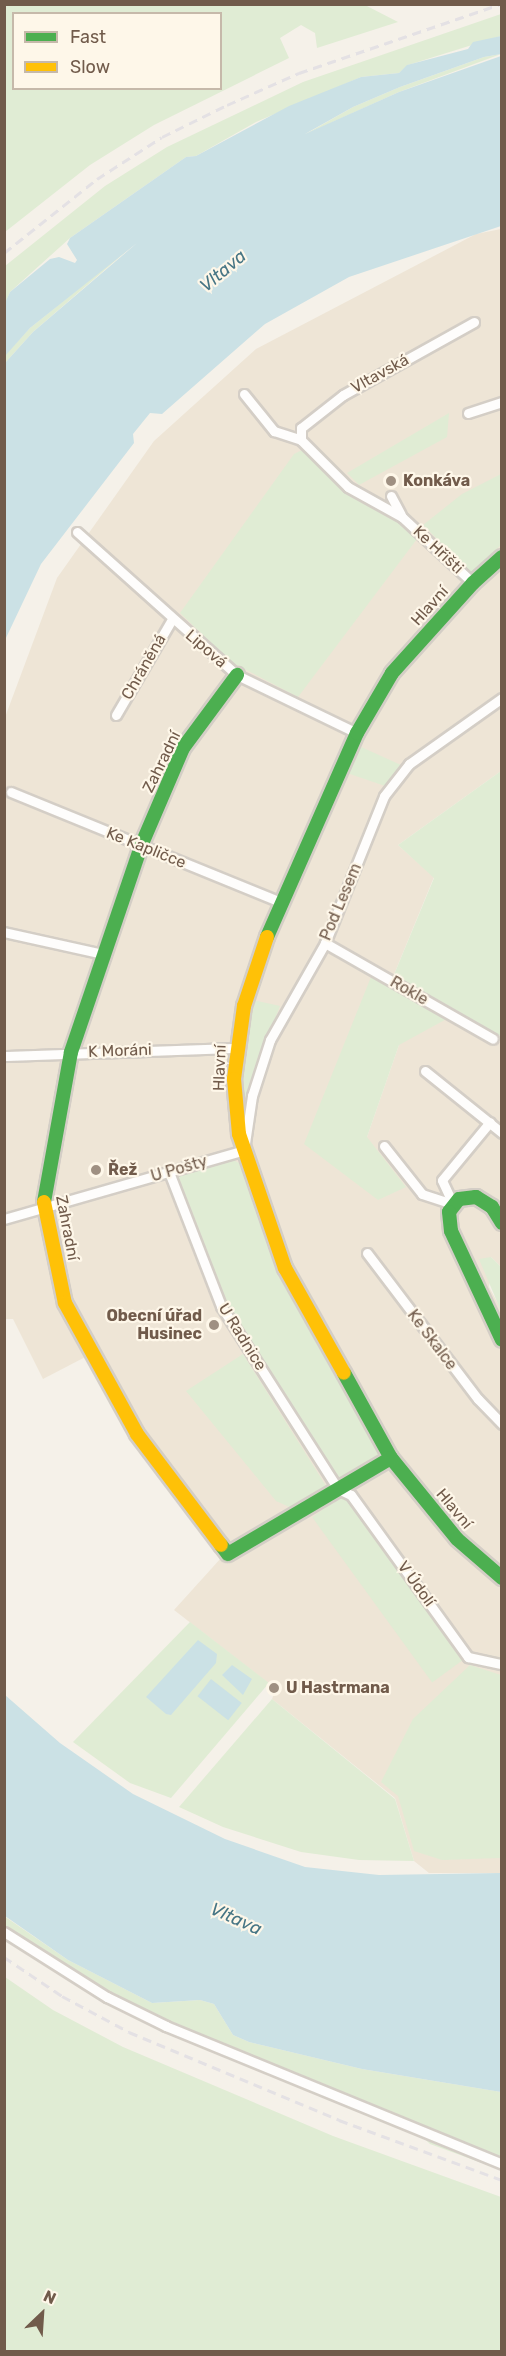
<!DOCTYPE html>
<meta charset="utf-8">
<style>
body{margin:0}
#map{position:relative;width:506px;height:2356px;overflow:hidden;background:#f5f1e9;font-family:Rubik,sans-serif}
div>[style]{position:absolute}
[style*='--x']{left:calc(var(--x)*1px);top:calc(var(--y)*1px);width:calc(var(--w)*1px);rotate:calc(var(--a)*1deg)}
.residential>*{inset:0;background:#eee5d6}
.green>*{inset:0;background:#e0ecd4;transform-origin:0 0}
.water>*{inset:0;background:#cbe1e5;transform-origin:0 0}
.roads{filter:drop-shadow(2px 0 #d4cec6) drop-shadow(-2px 0 #d4cec6) drop-shadow(0 2px #d4cec6) drop-shadow(0 -2px #d4cec6)}
.street>*{height:9px;margin:-4.5px;padding:0 4.5px;transform-origin:4.5px;border-radius:4.5px;background:#fefdfc}
.fast>*{height:14px;margin:-7px;padding:0 7px;transform-origin:7px;border-radius:7px;background:#4caf50}
.slow>*{height:14px;margin:-7px;padding:0 7px;transform-origin:7px;border-radius:7px;background:#ffc107}
.rail>*{height:3px;margin-top:-1.5px;transform-origin:0;background:repeating-linear-gradient(90deg,#e4e1e4 0 9px,transparent 0 15px)}
.dots>*{width:16px;height:16px;translate:-50% -50%;box-sizing:border-box;border:3px solid #fef7e9;border-radius:50%}
span{translate:-50% -50%;white-space:nowrap;text-align:center;line-height:1.15;-webkit-text-stroke:4.5px #fef7e9;paint-order:stroke}
.street-label{font-size:16px;color:#715b4b}
.poi-label{font-size:16px;color:#715b4b;font-weight:700}
.left{translate:0 -50%;text-align:left}
.right{translate:-100% -50%;text-align:right}
.water-label{font-size:18px;color:#467584;font-style:italic}
.frame{position:absolute;inset:0;border:6px solid #715b4b;pointer-events:none}
.legend{position:absolute;left:12px;top:12px;width:210px;height:78px;box-sizing:border-box;background:#fef7e9;border:2px solid #c6b9aa;margin:0;padding:8px 10px;list-style:none;font-size:18px;color:#715b4b}
.legend li{display:flex;align-items:center;gap:12px;height:30px}
.legend b{width:30px;border:2px solid #c6b9aa}
.north{position:absolute;left:12px;top:2284px;width:60px;height:60px;-webkit-text-stroke:4px #fef7e9;paint-order:stroke;rotate:25deg;font-size:16px;font-weight:700;line-height:24px;text-align:center;color:#715b4b}
.north::after{content:'';display:block;margin:auto;width:21px;height:27px;background:#715b4b;clip-path:polygon(50% 0,100% 100%,50% 72%,0 100%)}
</style>
<div id="map">
<div class="residential">
<i style="clip-path:polygon(evenodd,501px 229px,501px 771px,398px 845px,434px 877px,393px 977px,479px 1028px,501px 1036px,501px 1267px,491px 1257px,489px 1287px,502px 1311px,501px 1873px,429px 1873px,414px 1861px,395px 1798px,272px 1699px,276px 1689px,174px 1610px,231px 1547px,129px 1416px,93px 1353px,43px 1379px,13px 1319px,5px 1319px,4px 720px,57px 578px,154px 441px,256px 349px,476px 234px,501px 229px,373px 973px,399px 1045px,367px 1137px,373px 973px)"></i>
</div>
<div class="green">
<i style="clip-path:polygon(evenodd,365px 5px,398px 22px,317px 48px,315px 33px,301px 25px,280px 38px,289px 58px,154px 125px,90px 165px,5px 232px,5px 5px,365px 5px,14px 14px,220px 14px,220px 88px,14px 88px,14px 14px)"></i>
<i style="clip-path:polygon(501px 14px,501px 36px,408px 65px,399px 73px,361px 77px,256px 122px,196px 156px,186px 157px,70px 238px,10px 292px,5px 304px,5px 266px,105px 186px,167px 147px,303px 82px)"></i>
<i style="clip-path:polygon(501px 54px,399px 92px,304px 135px,353px 107px,400px 87px,484px 57px)"></i>
<i style="clip-path:polygon(137px 242px,33px 332px,5px 363px,4px 356px,30px 328px)"></i>
<i style="clip-path:polygon(449px 413px,447px 437px,359px 485px,347px 473px)"></i>
<i style="clip-path:polygon(304px 449px,348px 493px,398px 521px,417px 539px,298px 697px,231px 662px,180px 613px,294px 454px)"></i>
<i style="clip-path:polygon(501px 474px,501px 545px,471px 573px,423px 525px,462px 494px)"></i>
<i style="clip-path:polygon(359px 746px,401px 765px,385px 786px,347px 773px)"></i>
<i style="clip-path:polygon(501px 771px,501px 1036px,479px 1028px,393px 977px,434px 878px,398px 845px)"></i>
<i style="clip-path:polygon(373px 972px,452px 1016px,399px 1045px,367px 1137px,406px 1187px,378px 1200px,304px 1144px)"></i>
<i style="clip-path:polygon(253px 1000px,280px 1006px,249px 1086px,243px 1131px,240px 1099px,243px 1053px)"></i>
<i style="clip-path:polygon(233px 1160px,239px 1163px,275px 1268px,381px 1455px,340px 1482px,223px 1295px,177px 1182px,180px 1176px)"></i>
<i style="clip-path:polygon(491px 1257px,501px 1267px,501px 1311px,479px 1259px)"></i>
<i style="clip-path:polygon(243px 1354px,328px 1489px,296px 1510px,276px 1501px,186px 1391px)"></i>
<i style="left:343px;top:1495px;width:204px;height:38px;rotate:54deg"></i>
<i style="clip-path:polygon(190px 1622px,269px 1683px,171px 1798px,130px 1783px,73px 1742px)"></i>
<i style="clip-path:polygon(470px 1665px,501px 1675px,501px 1858px,442px 1860px,414px 1851px,398px 1796px,381px 1782px,413px 1719px)"></i>
<i style="clip-path:polygon(272px 1699px,395px 1799px,414px 1861px,359px 1860px,301px 1852px,223px 1827px,179px 1807px)"></i>
<i style="clip-path:polygon(4px 1916px,68px 1960px,152px 2003px,200px 2000px,214px 2004px,233px 2035px,249px 2042px,362px 2069px,501px 2092px,501px 2170px,430px 2144px,411px 2126px,107px 1995px,5px 1929px)"></i>
<i style="clip-path:polygon(5px 1977px,53px 2010px,123px 2047px,333px 2136px,501px 2197px,501px 2351px,5px 2351px)"></i>
</div>
<div class="water">
<i style="clip-path:polygon(501px 36px,501px 54px,484px 57px,400px 87px,353px 107px,305px 134px,399px 92px,501px 56px,501px 226px,349px 277px,265px 324px,162px 414px,150px 413px,133px 434px,134px 443px,41px 564px,5px 640px,5px 363px,33px 332px,137px 243px,30px 328px,5px 356px,5px 303px,10px 292px,50px 259px,59px 257px,75px 263px,77px 260px,67px 244px,70px 238px,186px 157px,196px 156px,289px 106px,361px 77px,399px 73px,407px 65px,468px 49px,473px 42px)"></i>
<i style="clip-path:polygon(198px 1640px,217px 1654px,216px 1663px,171px 1715px,166px 1714px,146px 1697px)"></i>
<i style="clip-path:polygon(232px 1665px,252px 1679px,243px 1695px,222px 1675px)"></i>
<i style="left:211px;top:1679px;width:39px;height:22px;rotate:38deg"></i>
<i style="clip-path:polygon(5px 1695px,60px 1743px,133px 1794px,225px 1839px,305px 1867px,379px 1875px,501px 1873px,501px 2092px,362px 2069px,249px 2042px,233px 2035px,214px 2004px,200px 2000px,152px 2003px,68px 1960px,5px 1916px)"></i>
</div>
<div class="roads">
<div class="street">
<i style="--x:244;--y:394;--w:48;--a:51"></i>
<i style="--x:274;--y:431;--w:28;--a:18"></i>
<i style="--x:301;--y:440;--w:66;--a:45"></i>
<i style="--x:348;--y:487;--w:62;--a:29.1"></i>
<i style="--x:402;--y:517;--w:97;--a:42.9"></i>
<i style="--x:468;--y:413;--w:36;--a:-18"></i>
<i style="--x:301;--y:440;--w:12;--a:-90"></i>
<i style="--x:301;--y:428;--w:53;--a:-38.2"></i>
<i style="--x:343;--y:395;--w:150;--a:-29.1"></i>
<i style="--x:391;--y:496;--w:21;--a:62"></i>
<i style="--x:77;--y:532;--w:215;--a:41.8"></i>
<i style="--x:237;--y:675;--w:133;--a:25.8"></i>
<i style="--x:116;--y:715;--w:111;--a:-59.7"></i>
<i style="--x:11;--y:792;--w:292;--a:22.2"></i>
<i style="--x:4;--y:932;--w:101;--a:12.5"></i>
<i style="--x:325;--y:943;--w:193;--a:29.7"></i>
<i style="--x:4;--y:1056;--w:232;--a:-2"></i>
<i style="--x:425;--y:1071;--w:99;--a:38.8"></i>
<i style="--x:384;--y:1146;--w:61;--a:51.6"></i>
<i style="--x:422;--y:1194;--w:33;--a:18"></i>
<i style="--x:169;--y:1172;--w:144;--a:68.8"></i>
<i style="--x:221;--y:1306;--w:217;--a:57.4"></i>
<i style="--x:338;--y:1489;--w:14;--a:25"></i>
<i style="--x:351;--y:1495;--w:200;--a:54.2"></i>
<i style="--x:468;--y:1657;--w:35;--a:12"></i>
<i style="--x:453;--y:1204;--w:26;--a:-115"></i>
<i style="--x:442;--y:1180;--w:75;--a:-50.4"></i>
<i style="--x:4;--y:1219;--w:250;--a:-16"></i>
<i style="--x:244;--y:1150;--w:55;--a:-81.6"></i>
<i style="--x:252;--y:1096;--w:59;--a:-72.2"></i>
<i style="--x:270;--y:1040;--w:112;--a:-60.4"></i>
<i style="--x:325;--y:943;--w:158;--a:-68.1"></i>
<i style="--x:384;--y:796;--w:41;--a:-52"></i>
<i style="--x:409;--y:764;--w:114;--a:-35.4"></i>
<i style="--x:367;--y:1253;--w:183;--a:52.8"></i>
<i style="--x:478;--y:1399;--w:35;--a:46"></i>
<i style="--x:4;--y:1932;--w:122;--a:32.3"></i>
<i style="--x:107;--y:1997;--w:66;--a:26.2"></i>
<i style="--x:166;--y:2026;--w:363;--a:22.3"></i>
</div>
<div class="fast">
<i style="--x:267;--y:937;--w:223;--a:-66.2"></i>
<i style="--x:357;--y:733;--w:69;--a:-59.7"></i>
<i style="--x:392;--y:673;--w:121;--a:-48"></i>
<i style="--x:473;--y:583;--w:39;--a:-42"></i>
<i style="--x:44;--y:1202;--w:152;--a:-79.8"></i>
<i style="--x:71;--y:1052;--w:218;--a:-71.2"></i>
<i style="--x:141;--y:846;--w:107;--a:-66.8"></i>
<i style="--x:183;--y:748;--w:91;--a:-53.5"></i>
<i style="--x:502;--y:1223;--w:19;--a:-122"></i>
<i style="--x:492;--y:1207;--w:19;--a:-148"></i>
<i style="--x:476;--y:1197;--w:17;--a:173"></i>
<i style="--x:459;--y:1199;--w:16;--a:128"></i>
<i style="--x:449;--y:1212;--w:19;--a:84"></i>
<i style="--x:451;--y:1231;--w:120;--a:64.9"></i>
<i style="--x:344;--y:1373;--w:97;--a:61.1"></i>
<i style="--x:391;--y:1458;--w:104;--a:50.8"></i>
<i style="--x:457;--y:1539;--w:60;--a:40.9"></i>
<i style="--x:221;--y:1545;--w:11;--a:52"></i>
<i style="--x:228;--y:1554;--w:189;--a:-30.5"></i>
</div>
<div class="slow">
<i style="--x:267;--y:937;--w:73;--a:108.4"></i>
<i style="--x:244;--y:1006;--w:74;--a:97.8"></i>
<i style="--x:234;--y:1079;--w:55;--a:84.8"></i>
<i style="--x:239;--y:1134;--w:142;--a:71.1"></i>
<i style="--x:285;--y:1268;--w:120;--a:60.7"></i>
<i style="--x:44;--y:1202;--w:103;--a:78.3"></i>
<i style="--x:65;--y:1303;--w:149;--a:61.2"></i>
<i style="--x:137;--y:1434;--w:139;--a:52.9"></i>
</div>
</div>
<div class="rail">
<i style="--x:4;--y:253;--w:119;--a:-38.5"></i>
<i style="--x:97;--y:179;--w:77;--a:-32.9"></i>
<i style="--x:162;--y:137;--w:72;--a:-26.2"></i>
<i style="--x:227;--y:105;--w:79;--a:-24"></i>
<i style="--x:299;--y:73;--w:213;--a:-18.9"></i>
<i style="--x:4;--y:1957;--w:70;--a:33.9"></i>
<i style="--x:62;--y:1996;--w:76;--a:28.2"></i>
<i style="--x:129;--y:2032;--w:228;--a:22.7"></i>
<i style="--x:339;--y:2120;--w:174;--a:20.2"></i>
</div>
<div class="dots">
<i style="left:391px;top:481px;background:#9f9082"></i>
<i style="left:96px;top:1170px;background:#9f9082"></i>
<i style="left:214px;top:1325px;background:#9f9082"></i>
<i style="left:274px;top:1688px;background:#9f9082"></i>
</div>
<div class="street-label">
<span style="left:380px;top:374px;rotate:-29deg">Vltavská</span>
<span style="left:438px;top:550px;rotate:43deg">Ke Hřišti</span>
<span style="left:430px;top:606px;rotate:-48deg">Hlavní</span>
<span style="left:206px;top:649px;rotate:41deg">Lipová</span>
<span style="left:144px;top:667px;rotate:-60deg">Chráněná</span>
<span style="left:162px;top:762px;rotate:-64deg">Zahradní</span>
<span style="left:146px;top:848px;rotate:22deg">Ke Kapličce</span>
<span style="left:341px;top:902px;rotate:-67deg">Pod Lesem</span>
<span style="left:409px;top:991px;rotate:30deg">Rokle</span>
<span style="left:120px;top:1051px;rotate:-2deg">K Moráni</span>
<span style="left:220px;top:1068px;rotate:-88deg">Hlavní</span>
<span style="left:179px;top:1169px;rotate:-16deg">U Pošty</span>
<span style="left:67px;top:1228px;rotate:79deg">Zahradní</span>
<span style="left:242px;top:1337px;rotate:58deg">U Radnice</span>
<span style="left:432px;top:1340px;rotate:53deg">Ke Skalce</span>
<span style="left:454px;top:1509px;rotate:50deg">Hlavní</span>
<span style="left:416px;top:1584px;rotate:54deg">V Údolí</span>
</div>
<div class="poi-label">
<span class="left" style="left:403px;top:481px">Konkáva</span>
<span class="left" style="left:108px;top:1170px">Řež</span>
<span class="right" style="left:202px;top:1325px">Obecní úřad<br>Husinec</span>
<span class="left" style="left:286px;top:1688px">U Hastrmana</span>
</div>
<div class="water-label">
<span style="left:223px;top:271px;rotate:-40deg">Vltava</span>
<span style="left:236px;top:1919px;rotate:24deg">Vltava</span>
</div>
<div class="frame"></div>
<ul class="legend">
<li><b style="height:8px;background:#4caf50"></b>Fast</li>
<li><b style="height:8px;background:#ffc107"></b>Slow</li>
</ul>
<div class="north">N</div>
</div>
